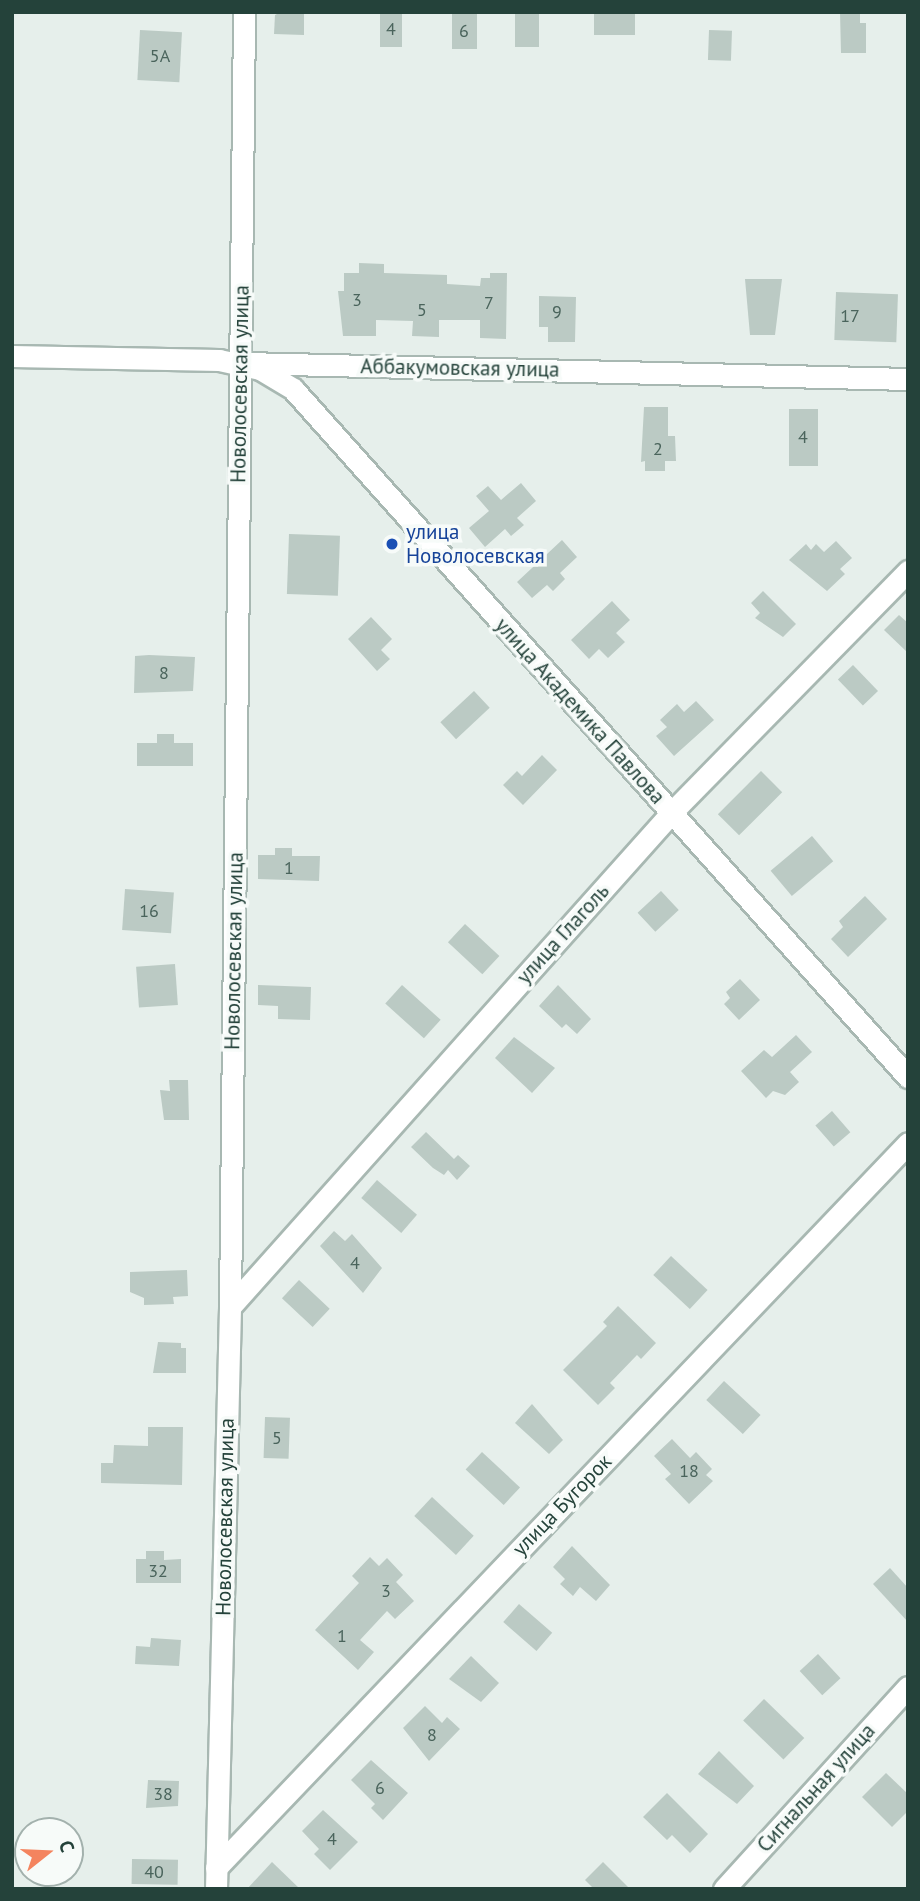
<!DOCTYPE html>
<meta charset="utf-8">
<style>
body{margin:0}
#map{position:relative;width:920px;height:1901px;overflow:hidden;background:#e6efeb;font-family:"PT Sans",sans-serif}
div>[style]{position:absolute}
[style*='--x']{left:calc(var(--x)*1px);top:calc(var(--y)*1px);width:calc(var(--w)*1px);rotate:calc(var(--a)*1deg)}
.building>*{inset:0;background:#bbcac4;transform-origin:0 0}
.roads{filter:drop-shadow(2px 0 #a8b8b2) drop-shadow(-2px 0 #a8b8b2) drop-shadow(0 2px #a8b8b2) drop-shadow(0 -2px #a8b8b2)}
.street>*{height:21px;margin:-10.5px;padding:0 10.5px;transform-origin:10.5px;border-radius:10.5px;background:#fff}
.secondary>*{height:21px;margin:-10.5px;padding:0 10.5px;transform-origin:10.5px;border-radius:10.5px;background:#fff}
.dots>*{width:19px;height:19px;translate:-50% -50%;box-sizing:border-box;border:4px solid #f7fbf9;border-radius:50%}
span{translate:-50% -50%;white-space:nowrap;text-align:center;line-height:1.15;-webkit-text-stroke:7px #f7fbf9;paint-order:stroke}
.number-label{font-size:18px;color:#4a645c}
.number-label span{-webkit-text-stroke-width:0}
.street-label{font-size:21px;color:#24423a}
.transit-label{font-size:21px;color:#164399}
.left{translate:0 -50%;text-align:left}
.frame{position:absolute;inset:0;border:14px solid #24423a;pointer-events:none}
.north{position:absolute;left:14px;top:1817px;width:70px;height:70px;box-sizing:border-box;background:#f7fbf9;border:2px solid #a3b1ad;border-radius:50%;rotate:72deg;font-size:19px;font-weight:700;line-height:28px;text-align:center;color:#24423a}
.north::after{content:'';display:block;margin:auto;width:24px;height:32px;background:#f4845f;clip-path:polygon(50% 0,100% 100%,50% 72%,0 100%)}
</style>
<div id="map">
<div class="building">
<i style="clip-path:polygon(281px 12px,304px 12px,304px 35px,274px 34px,275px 15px)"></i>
<i style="left:380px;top:12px;width:22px;height:35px"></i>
<i style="left:452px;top:12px;width:25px;height:37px"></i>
<i style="left:515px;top:12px;width:24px;height:35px"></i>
<i style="left:594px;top:12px;width:41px;height:23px"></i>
<i style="clip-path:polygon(840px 12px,860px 12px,860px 23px,866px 23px,866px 53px,841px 53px)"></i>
<i style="left:140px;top:30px;width:42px;height:50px;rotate:3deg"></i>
<i style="left:709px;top:30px;width:23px;height:30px;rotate:2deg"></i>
<i style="clip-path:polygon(359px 263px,384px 264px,384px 273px,447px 275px,447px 284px,480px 286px,481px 278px,490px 278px,490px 273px,507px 273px,506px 339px,480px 338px,480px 320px,439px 320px,439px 337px,412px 336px,413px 321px,376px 320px,376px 336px,343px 336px,338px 291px,344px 291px,344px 273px,359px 273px)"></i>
<i style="clip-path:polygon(745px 279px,782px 279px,775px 335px,750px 335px)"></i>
<i style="left:836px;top:292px;width:62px;height:48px;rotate:2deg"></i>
<i style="clip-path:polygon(539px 296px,576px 297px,575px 342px,548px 342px,548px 327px,539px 327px)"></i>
<i style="clip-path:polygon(644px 407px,668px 407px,668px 436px,675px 436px,676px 461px,665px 461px,665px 471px,645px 471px,645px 461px,641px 462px)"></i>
<i style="left:789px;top:409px;width:29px;height:57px"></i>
<i style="clip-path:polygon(521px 483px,536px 501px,517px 518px,524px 525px,511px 536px,505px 529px,485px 547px,469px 528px,489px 511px,476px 496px,488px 486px,501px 500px)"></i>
<i style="left:289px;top:534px;width:51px;height:60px;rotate:2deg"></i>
<i style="clip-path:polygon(562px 540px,577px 557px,560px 573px,565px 579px,553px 591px,547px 585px,532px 598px,517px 582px)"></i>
<i style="clip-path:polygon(836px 541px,852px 558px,840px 569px,845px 574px,827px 591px,789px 560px,806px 544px,811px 550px,816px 544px,824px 552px)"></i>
<i style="clip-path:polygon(763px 591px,796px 624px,783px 637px,755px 618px,760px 613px,751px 603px)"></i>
<i style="clip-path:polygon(612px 601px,630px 620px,616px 633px,625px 642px,608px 658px,599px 649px,589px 659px,571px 640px)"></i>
<i style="clip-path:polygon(899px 615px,908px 623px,908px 653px,884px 630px)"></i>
<i style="clip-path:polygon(371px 617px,392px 639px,381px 650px,390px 659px,377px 671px,348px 639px)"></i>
<i style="clip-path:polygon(149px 655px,195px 657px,193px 691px,134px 693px,135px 656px)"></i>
<i style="left:853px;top:665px;width:36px;height:21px;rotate:46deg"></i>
<i style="left:474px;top:691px;width:23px;height:46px;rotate:47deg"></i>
<i style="clip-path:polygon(696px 701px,714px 720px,674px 756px,656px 736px,667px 727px,660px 720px,677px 704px,684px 712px)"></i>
<i style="clip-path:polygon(157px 734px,174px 734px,174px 743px,193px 743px,193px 766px,137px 766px,137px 743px,157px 743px)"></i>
<i style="clip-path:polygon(542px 755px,557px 770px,523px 805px,503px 785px,517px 771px,522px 776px)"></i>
<i style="left:761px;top:771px;width:30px;height:61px;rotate:45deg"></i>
<i style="left:812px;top:836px;width:33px;height:54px;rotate:50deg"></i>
<i style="clip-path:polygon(275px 848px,292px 848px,292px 856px,320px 856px,319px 881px,258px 879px,258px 855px,275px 855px)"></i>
<i style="left:125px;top:889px;width:49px;height:41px;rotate:4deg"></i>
<i style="left:661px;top:891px;width:26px;height:32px;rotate:47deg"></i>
<i style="clip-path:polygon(865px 896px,887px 919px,848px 957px,831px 939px,843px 927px,839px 921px)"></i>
<i style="left:465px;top:924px;width:47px;height:25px;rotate:43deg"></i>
<i style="left:175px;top:964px;width:41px;height:39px;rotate:86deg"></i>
<i style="clip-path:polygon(740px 979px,760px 1000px,739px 1020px,724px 1004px,730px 998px,726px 992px)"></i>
<i style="clip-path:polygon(258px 985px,311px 987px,310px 1020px,278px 1019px,278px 1006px,258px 1005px)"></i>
<i style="left:402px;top:985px;width:52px;height:25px;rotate:42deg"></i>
<i style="clip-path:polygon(558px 985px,591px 1019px,577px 1034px,566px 1024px,562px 1028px,539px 1006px)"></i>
<i style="clip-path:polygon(796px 1035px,812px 1052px,790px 1072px,799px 1082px,785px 1095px,773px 1091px,766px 1098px,741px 1071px,764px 1050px,772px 1057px)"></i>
<i style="clip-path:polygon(514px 1037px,555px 1068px,532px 1093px,495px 1058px)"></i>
<i style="clip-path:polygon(169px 1080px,188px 1080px,189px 1120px,164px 1120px,160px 1090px,170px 1091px)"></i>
<i style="left:832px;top:1111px;width:28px;height:22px;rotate:49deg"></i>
<i style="clip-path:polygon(426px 1132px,454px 1159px,458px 1155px,470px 1166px,457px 1180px,448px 1170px,444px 1175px,433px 1168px,411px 1147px)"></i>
<i style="left:377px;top:1180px;width:53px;height:24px;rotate:41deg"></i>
<i style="clip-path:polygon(334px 1231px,345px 1241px,352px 1234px,382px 1268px,363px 1293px,320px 1246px)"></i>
<i style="left:671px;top:1256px;width:50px;height:26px;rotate:43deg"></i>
<i style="clip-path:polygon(187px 1270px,188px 1296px,173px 1297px,174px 1304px,144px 1305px,144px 1298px,130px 1292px,130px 1272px)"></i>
<i style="left:299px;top:1280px;width:42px;height:25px;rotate:43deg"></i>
<i style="clip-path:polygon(618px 1306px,656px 1343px,641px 1359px,637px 1355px,610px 1383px,615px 1388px,598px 1405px,563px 1370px,607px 1326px,603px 1322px)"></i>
<i style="clip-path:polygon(158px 1342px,181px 1343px,181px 1348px,186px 1348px,186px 1373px,153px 1373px)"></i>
<i style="left:724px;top:1381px;width:50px;height:26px;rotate:43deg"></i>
<i style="clip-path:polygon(532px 1404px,563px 1440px,549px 1454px,515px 1423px)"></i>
<i style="left:265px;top:1417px;width:25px;height:41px;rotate:2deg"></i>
<i style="clip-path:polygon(148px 1427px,183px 1427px,182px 1485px,101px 1483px,101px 1463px,113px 1463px,114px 1445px,148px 1446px)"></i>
<i style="clip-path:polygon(672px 1439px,690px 1458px,696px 1452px,712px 1469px,706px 1475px,713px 1481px,689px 1504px,665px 1479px,671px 1474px,654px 1456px)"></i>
<i style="left:482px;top:1452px;width:52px;height:24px;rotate:43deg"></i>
<i style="left:432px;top:1497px;width:57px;height:26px;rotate:43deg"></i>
<i style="clip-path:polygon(572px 1546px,610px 1585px,596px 1601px,580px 1587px,573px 1596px,560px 1584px,565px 1579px,553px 1567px)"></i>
<i style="clip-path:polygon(146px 1551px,164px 1551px,164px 1560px,181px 1559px,181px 1583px,136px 1583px,136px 1559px,146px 1559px)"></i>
<i style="clip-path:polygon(370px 1557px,379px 1566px,387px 1558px,403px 1575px,396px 1582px,414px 1601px,395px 1619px,387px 1611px,360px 1640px,374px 1652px,358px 1670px,315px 1630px,359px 1583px,352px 1576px)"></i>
<i style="clip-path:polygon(890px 1568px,908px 1588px,908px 1622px,873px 1584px)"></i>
<i style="left:519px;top:1604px;width:44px;height:24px;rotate:41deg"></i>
<i style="clip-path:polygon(151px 1638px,181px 1640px,179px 1666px,135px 1664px,136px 1646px,150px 1647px)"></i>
<i style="left:818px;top:1654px;width:33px;height:25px;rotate:47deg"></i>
<i style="clip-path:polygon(471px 1656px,499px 1683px,481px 1702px,449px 1679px)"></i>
<i style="left:764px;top:1699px;width:56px;height:30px;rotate:44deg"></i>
<i style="clip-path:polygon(425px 1706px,442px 1723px,447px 1717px,460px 1729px,429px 1761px,403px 1728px)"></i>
<i style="clip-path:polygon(719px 1751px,754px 1786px,737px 1804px,698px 1774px)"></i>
<i style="clip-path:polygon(371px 1760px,408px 1793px,383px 1820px,371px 1808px,375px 1804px,351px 1780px)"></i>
<i style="clip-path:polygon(886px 1773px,908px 1794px,908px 1811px,892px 1827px,862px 1797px)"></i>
<i style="clip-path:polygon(148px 1780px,179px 1781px,178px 1806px,146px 1808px)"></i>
<i style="clip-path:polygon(667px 1793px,708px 1834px,690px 1853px,672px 1835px,667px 1840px,643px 1817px)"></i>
<i style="clip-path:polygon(323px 1810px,358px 1842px,330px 1870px,314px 1854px,319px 1849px,302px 1831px)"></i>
<i style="left:132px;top:1859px;width:46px;height:25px;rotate:1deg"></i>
<i style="clip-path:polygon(272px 1862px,300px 1889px,247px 1889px)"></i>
<i style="clip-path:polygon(603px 1862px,630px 1889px,594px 1889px,585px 1880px)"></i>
</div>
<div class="roads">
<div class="street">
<i style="--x:245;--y:363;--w:663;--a:1.38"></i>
<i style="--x:230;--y:1307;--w:662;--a:-48.24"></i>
<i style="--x:671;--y:813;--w:339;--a:-45.6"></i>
<i style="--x:216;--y:1868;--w:1002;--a:-46.33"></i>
<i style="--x:216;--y:1889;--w:582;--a:-88.62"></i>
<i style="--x:230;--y:1307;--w:1295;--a:-89.38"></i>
<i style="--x:724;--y:1889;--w:273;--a:-47.7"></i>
</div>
<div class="secondary">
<i style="--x:12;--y:356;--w:207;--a:1.1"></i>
<i style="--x:219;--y:360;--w:42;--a:12.4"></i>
<i style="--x:260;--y:369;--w:39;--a:31"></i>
<i style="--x:293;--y:389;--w:923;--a:48.21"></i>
</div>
</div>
<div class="dots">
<i style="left:392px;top:544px;background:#1a4fb4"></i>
</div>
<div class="number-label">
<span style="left:391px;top:29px">4</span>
<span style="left:464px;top:31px">6</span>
<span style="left:160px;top:56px">5А</span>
<span style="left:357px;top:300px">3</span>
<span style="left:489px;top:303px">7</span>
<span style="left:422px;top:310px">5</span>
<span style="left:557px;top:312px">9</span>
<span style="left:850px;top:316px">17</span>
<span style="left:803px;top:437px">4</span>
<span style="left:658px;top:449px">2</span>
<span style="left:164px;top:673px">8</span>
<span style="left:289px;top:868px">1</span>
<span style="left:149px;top:911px">16</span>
<span style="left:355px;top:1263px">4</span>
<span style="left:277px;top:1438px">5</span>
<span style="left:689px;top:1471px">18</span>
<span style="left:158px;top:1571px">32</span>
<span style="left:386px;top:1591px">3</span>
<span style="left:342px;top:1636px">1</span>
<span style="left:432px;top:1735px">8</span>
<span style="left:380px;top:1788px">6</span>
<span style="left:163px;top:1794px">38</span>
<span style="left:332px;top:1839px">4</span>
<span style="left:154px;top:1872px">40</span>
</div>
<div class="street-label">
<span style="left:460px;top:368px;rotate:1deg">Аббакумовская улица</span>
<span style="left:240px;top:384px;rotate:-89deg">Новолосевская улица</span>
<span style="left:580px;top:711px;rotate:48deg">улица Академика Павлова</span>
<span style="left:563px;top:934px;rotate:-48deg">улица Глаголь</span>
<span style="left:234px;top:951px;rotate:-89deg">Новолосевская улица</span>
<span style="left:562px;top:1505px;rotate:-46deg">улица Бугорок</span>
<span style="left:225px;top:1517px;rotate:-89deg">Новолосевская улица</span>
<span style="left:816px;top:1788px;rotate:-48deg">Сигнальная улица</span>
</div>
<div class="transit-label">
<span class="left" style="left:406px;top:544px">улица<br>Новолосевская</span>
</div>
<div class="frame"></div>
<div class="north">С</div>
</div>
